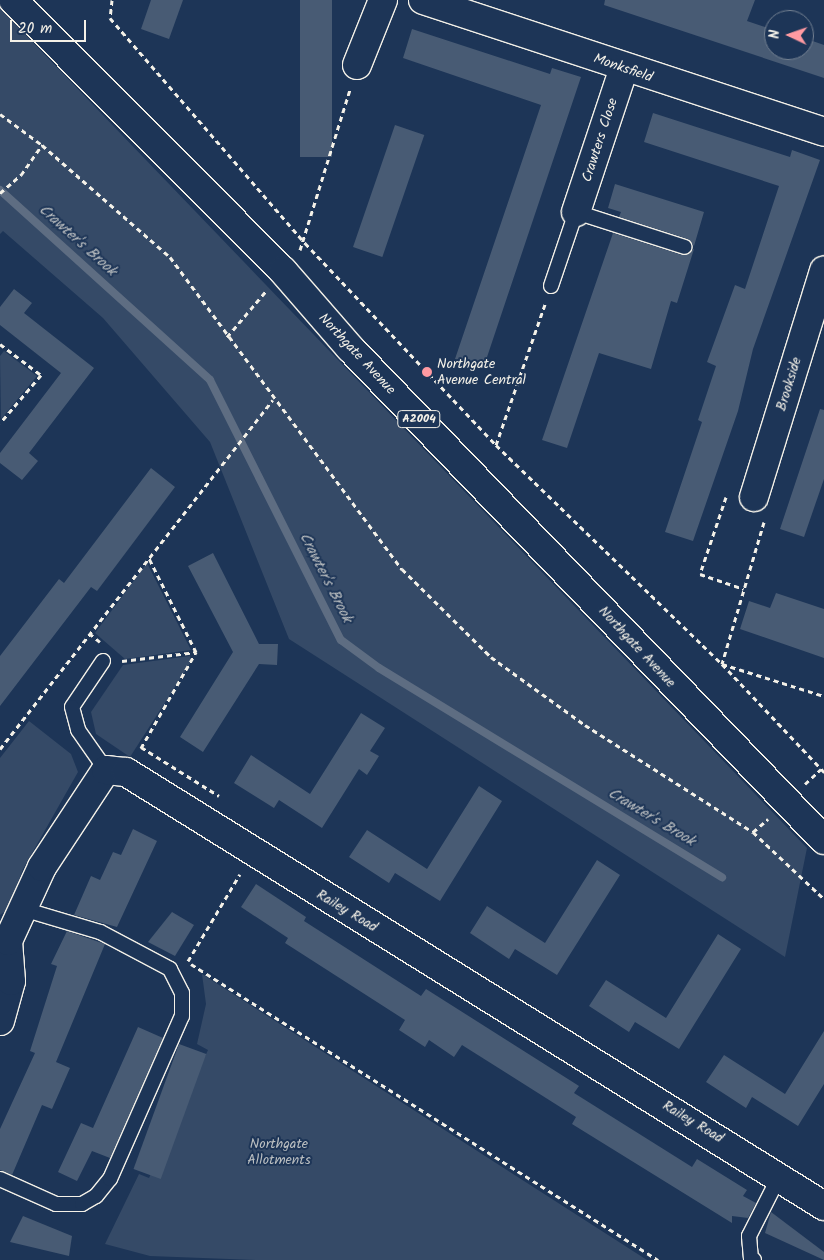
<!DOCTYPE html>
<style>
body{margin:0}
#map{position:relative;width:824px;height:1260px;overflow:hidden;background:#1d3557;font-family:Kalam,sans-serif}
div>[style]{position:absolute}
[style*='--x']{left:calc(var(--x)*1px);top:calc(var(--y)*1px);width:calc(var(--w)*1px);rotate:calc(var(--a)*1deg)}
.green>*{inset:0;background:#354a67}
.stream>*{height:8px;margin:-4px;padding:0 4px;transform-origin:4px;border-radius:4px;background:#5e6d82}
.building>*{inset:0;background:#485b74;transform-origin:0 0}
.path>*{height:3px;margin-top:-1.5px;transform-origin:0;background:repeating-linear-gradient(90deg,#f4f1e8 0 5px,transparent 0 9px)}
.roads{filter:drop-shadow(1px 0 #f4f1e8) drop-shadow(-1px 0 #f4f1e8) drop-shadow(0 1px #f4f1e8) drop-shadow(0 -1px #f4f1e8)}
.service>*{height:14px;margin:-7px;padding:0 7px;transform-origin:7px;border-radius:7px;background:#1d3557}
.minor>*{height:28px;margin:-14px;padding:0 14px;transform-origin:14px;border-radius:14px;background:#1d3557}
.primary>*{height:28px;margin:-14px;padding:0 14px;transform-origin:14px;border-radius:14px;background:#1d3557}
.dots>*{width:14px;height:14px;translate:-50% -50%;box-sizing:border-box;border:2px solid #1d3557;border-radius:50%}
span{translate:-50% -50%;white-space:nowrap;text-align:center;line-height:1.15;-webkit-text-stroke:4px #1d3557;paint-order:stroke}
.shield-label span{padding:1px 4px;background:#1d3557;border:1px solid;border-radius:4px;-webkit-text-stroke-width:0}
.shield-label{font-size:12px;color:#f4f1e8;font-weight:700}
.street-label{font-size:14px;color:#f4f1e8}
.poi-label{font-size:14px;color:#f4f1e8}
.left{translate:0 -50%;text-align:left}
.park-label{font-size:14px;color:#bbbfc1}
.water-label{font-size:15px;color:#c0c3c4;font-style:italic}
.north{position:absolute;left:764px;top:10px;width:50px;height:50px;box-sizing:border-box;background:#1d3557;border:1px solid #738091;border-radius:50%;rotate:273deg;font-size:14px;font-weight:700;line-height:20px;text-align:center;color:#f4f1e8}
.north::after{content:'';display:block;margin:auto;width:18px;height:22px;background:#ff9aa2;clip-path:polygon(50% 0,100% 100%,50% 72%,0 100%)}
.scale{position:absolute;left:10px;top:20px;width:76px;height:22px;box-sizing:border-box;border:2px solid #f4f1e8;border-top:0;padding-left:6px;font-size:15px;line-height:18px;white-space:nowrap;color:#f4f1e8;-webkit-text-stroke:4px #1d3557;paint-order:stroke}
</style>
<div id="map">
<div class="green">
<i style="clip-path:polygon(0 8px,807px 848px,785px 957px,289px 639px,210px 442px,103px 318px,3px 231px,0 234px)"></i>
<i style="clip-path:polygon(4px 351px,37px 376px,1px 419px,0 356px)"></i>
<i style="clip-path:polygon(147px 563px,191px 650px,125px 659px,95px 633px)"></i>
<i style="clip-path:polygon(190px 656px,191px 662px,130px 757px,96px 734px,91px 712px,123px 665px)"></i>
<i style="clip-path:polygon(29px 721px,71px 754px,78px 772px,23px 869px,8px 909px,0 915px,0 758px)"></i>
<i style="clip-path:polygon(202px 974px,647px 1260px,257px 1260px,150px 1256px,105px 1244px,139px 1174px,149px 1178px,208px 1050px,197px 1044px,206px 1004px)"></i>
</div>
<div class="stream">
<i style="--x:0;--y:190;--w:283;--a:42.1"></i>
<i style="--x:210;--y:380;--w:291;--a:63.3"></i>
<i style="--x:341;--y:640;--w:47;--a:36.4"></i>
<i style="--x:379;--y:668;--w:402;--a:31.4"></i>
</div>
<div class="building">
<i style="clip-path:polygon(151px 0,183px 0,169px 39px,141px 29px)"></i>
<i style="left:300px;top:0;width:32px;height:157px"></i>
<i style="clip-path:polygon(605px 0,755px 0,747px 21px,774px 30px,774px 50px,804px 50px,804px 38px,824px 45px,824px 78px,604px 5px)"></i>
<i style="clip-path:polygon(412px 29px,550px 74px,552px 68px,581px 77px,483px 369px,455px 359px,541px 105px,403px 58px)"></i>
<i style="clip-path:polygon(653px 113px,790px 157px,792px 150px,820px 160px,753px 349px,738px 411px,693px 541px,665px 532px,702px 422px,698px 420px,716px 366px,707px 362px,735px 285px,745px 289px,779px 186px,644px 142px)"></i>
<i style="left:395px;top:125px;width:31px;height:129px;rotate:19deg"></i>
<i style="clip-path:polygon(615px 184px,704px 212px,694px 246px,688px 239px,619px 217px,621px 212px,608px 208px)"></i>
<i style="clip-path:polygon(613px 233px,682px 255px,694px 249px,677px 303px,671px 301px,651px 369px,599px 353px,567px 448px,542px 440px)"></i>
<i style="clip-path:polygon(14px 289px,32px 303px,24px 313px,94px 368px,29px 453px,38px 461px,22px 480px,0 463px,0 453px,61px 373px,0 325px,0 307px)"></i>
<i style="clip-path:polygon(820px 409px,824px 410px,824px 479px,804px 537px,780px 529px)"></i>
<i style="clip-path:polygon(151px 468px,175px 487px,97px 591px,91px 587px,0 706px,0 656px,59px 579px,64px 583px)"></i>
<i style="clip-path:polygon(213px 553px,259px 644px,278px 644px,277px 665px,259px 664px,203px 752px,180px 737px,233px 652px,188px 566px)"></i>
<i style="clip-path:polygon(776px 593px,824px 609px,824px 658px,740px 629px,749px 601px,770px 608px)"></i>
<i style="clip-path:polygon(361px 713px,385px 728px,370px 751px,379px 756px,367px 775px,359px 769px,322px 828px,279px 800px,274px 808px,234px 783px,251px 755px,310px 794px)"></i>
<i style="clip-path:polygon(479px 786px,502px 801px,440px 901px,395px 873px,389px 883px,349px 857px,367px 830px,427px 869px)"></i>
<i style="clip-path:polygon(133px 829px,157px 841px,117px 927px,74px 915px,91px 876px,100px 880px,113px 852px,121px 855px)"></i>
<i style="clip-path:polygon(597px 860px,620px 875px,557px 975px,515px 949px,509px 959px,470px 933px,487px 906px,545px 943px)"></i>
<i style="clip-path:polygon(256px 884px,306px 917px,304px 921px,421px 996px,426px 989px,579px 1086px,574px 1093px,692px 1167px,697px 1159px,747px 1190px,743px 1196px,756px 1203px,748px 1218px,732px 1216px,732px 1223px,572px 1124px,576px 1117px,462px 1045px,454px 1057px,429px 1040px,425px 1047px,399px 1030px,405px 1020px,285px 943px,288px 938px,241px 907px)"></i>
<i style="clip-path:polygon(172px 912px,194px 925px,175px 956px,148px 942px)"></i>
<i style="clip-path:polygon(67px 931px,105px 944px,56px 1062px,70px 1068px,52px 1109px,42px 1105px,12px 1175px,0 1170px,0 1129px,35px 1053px,30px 1051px,57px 966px,51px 964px)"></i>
<i style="clip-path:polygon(718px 934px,741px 949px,679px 1049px,635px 1022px,629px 1032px,589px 1006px,606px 980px,666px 1018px)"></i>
<i style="clip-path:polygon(138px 1027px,163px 1038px,110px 1158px,92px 1151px,77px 1181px,58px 1172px,81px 1123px,93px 1128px)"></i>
<i style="clip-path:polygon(824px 1031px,824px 1084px,798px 1126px,752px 1097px,746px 1108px,706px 1082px,724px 1055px,785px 1094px)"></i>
<i style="left:179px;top:1044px;width:29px;height:133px;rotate:20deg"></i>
<i style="clip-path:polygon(771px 1212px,824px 1252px,824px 1260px,765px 1233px)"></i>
<i style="clip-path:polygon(23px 1216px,72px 1236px,69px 1256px,10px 1242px)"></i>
</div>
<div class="path">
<i style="--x:112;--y:0;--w:18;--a:96"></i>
<i style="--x:110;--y:18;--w:298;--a:49.1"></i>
<i style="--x:305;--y:243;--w:278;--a:46.6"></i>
<i style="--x:496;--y:445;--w:315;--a:44.1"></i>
<i style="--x:722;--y:664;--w:107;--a:17.4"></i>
<i style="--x:0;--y:114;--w:52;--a:36.4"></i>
<i style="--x:42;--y:145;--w:170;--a:41.2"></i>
<i style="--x:170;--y:257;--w:389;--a:53.4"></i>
<i style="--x:402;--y:569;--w:125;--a:44.7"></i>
<i style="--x:491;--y:657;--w:116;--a:35.9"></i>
<i style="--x:585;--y:725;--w:199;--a:32.5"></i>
<i style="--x:753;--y:832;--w:98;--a:43.3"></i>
<i style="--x:0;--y:193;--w:28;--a:-41"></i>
<i style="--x:21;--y:175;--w:37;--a:-55"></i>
<i style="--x:300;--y:250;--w:169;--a:-72.7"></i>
<i style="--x:227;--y:337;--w:60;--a:-49.7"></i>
<i style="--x:0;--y:344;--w:51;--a:37.1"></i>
<i style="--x:41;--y:375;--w:63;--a:130.5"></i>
<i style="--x:496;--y:445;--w:149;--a:-70.8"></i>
<i style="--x:726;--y:497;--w:81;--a:108.7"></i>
<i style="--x:700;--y:574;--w:46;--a:18.8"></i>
<i style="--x:764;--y:522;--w:148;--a:106.5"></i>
<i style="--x:722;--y:664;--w:149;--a:46.6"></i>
<i style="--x:89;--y:633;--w:14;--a:39"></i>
<i style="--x:122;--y:661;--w:75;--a:-6.9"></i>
<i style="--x:141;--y:747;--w:92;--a:32.1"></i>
<i style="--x:141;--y:748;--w:111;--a:-60.2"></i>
<i style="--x:196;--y:652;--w:107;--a:-116.6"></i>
<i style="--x:0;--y:749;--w:443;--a:-52"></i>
<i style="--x:805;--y:784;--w:22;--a:-43"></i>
<i style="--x:753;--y:832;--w:20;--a:-41"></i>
<i style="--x:188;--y:961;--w:101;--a:-59.1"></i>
<i style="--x:191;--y:964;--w:553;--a:32.37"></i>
</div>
<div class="roads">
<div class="service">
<i style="--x:551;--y:286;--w:78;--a:-71.3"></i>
<i style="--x:576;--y:212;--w:114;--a:17.8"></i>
<i style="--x:103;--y:661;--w:55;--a:124"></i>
<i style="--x:72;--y:707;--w:24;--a:75"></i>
<i style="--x:78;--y:730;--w:49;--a:55"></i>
<i style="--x:0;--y:1179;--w:61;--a:24.1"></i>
<i style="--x:56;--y:1204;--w:26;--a:0"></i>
<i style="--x:82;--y:1204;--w:16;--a:-30"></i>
<i style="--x:96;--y:1196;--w:22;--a:-51"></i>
<i style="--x:110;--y:1179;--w:178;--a:-66.2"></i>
<i style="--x:182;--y:1016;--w:23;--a:-90"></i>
<i style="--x:182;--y:993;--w:27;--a:-117"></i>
<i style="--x:170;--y:969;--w:79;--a:-152.1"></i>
<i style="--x:100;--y:932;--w:77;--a:-163.4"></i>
<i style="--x:754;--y:1260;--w:3;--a:-162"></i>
<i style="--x:751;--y:1259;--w:23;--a:-95"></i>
<i style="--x:749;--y:1236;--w:68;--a:-63.1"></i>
</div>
<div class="minor">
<i style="--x:423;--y:0;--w:422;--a:18.2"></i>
<i style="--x:357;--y:65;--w:70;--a:-68.2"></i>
<i style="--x:576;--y:212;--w:152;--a:-71.6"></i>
<i style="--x:754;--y:497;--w:237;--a:-72.8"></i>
<i style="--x:0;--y:1021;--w:41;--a:-74.6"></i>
<i style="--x:11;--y:981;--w:40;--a:-94.3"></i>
<i style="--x:8;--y:941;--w:81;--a:-65.3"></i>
<i style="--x:42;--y:867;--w:116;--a:-56.6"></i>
<i style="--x:106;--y:770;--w:20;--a:6"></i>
<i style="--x:126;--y:772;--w:822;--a:31.87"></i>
</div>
<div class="primary">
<i style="--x:13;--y:0;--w:383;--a:45.1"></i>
<i style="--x:283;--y:271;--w:102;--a:49"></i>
<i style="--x:350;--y:348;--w:683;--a:46.07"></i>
</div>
</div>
<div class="dots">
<i style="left:427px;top:372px;background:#ff9aa2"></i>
</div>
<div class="shield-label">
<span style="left:419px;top:419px">A2004</span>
</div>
<div class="street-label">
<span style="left:623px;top:68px;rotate:19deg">Monksfield</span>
<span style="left:600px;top:140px;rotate:-72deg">Crawters Close</span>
<span style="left:357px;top:354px;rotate:47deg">Northgate Avenue</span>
<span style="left:789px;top:384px;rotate:-73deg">Brookside</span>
<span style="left:637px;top:647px;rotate:47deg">Northgate Avenue</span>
<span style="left:347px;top:911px;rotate:31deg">Railey Road</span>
<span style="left:693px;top:1122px;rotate:31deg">Railey Road</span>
</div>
<div class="poi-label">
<span class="left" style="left:437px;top:372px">Northgate<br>Avenue Central</span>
</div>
<div class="park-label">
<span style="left:279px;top:1152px">Northgate<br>Allotments</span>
</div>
<div class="water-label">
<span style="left:77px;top:241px;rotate:42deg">Crawter's Brook</span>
<span style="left:325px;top:578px;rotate:63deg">Crawter's Brook</span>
<span style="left:651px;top:818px;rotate:31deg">Crawter's Brook</span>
</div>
<div class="north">N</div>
<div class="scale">20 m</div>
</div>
